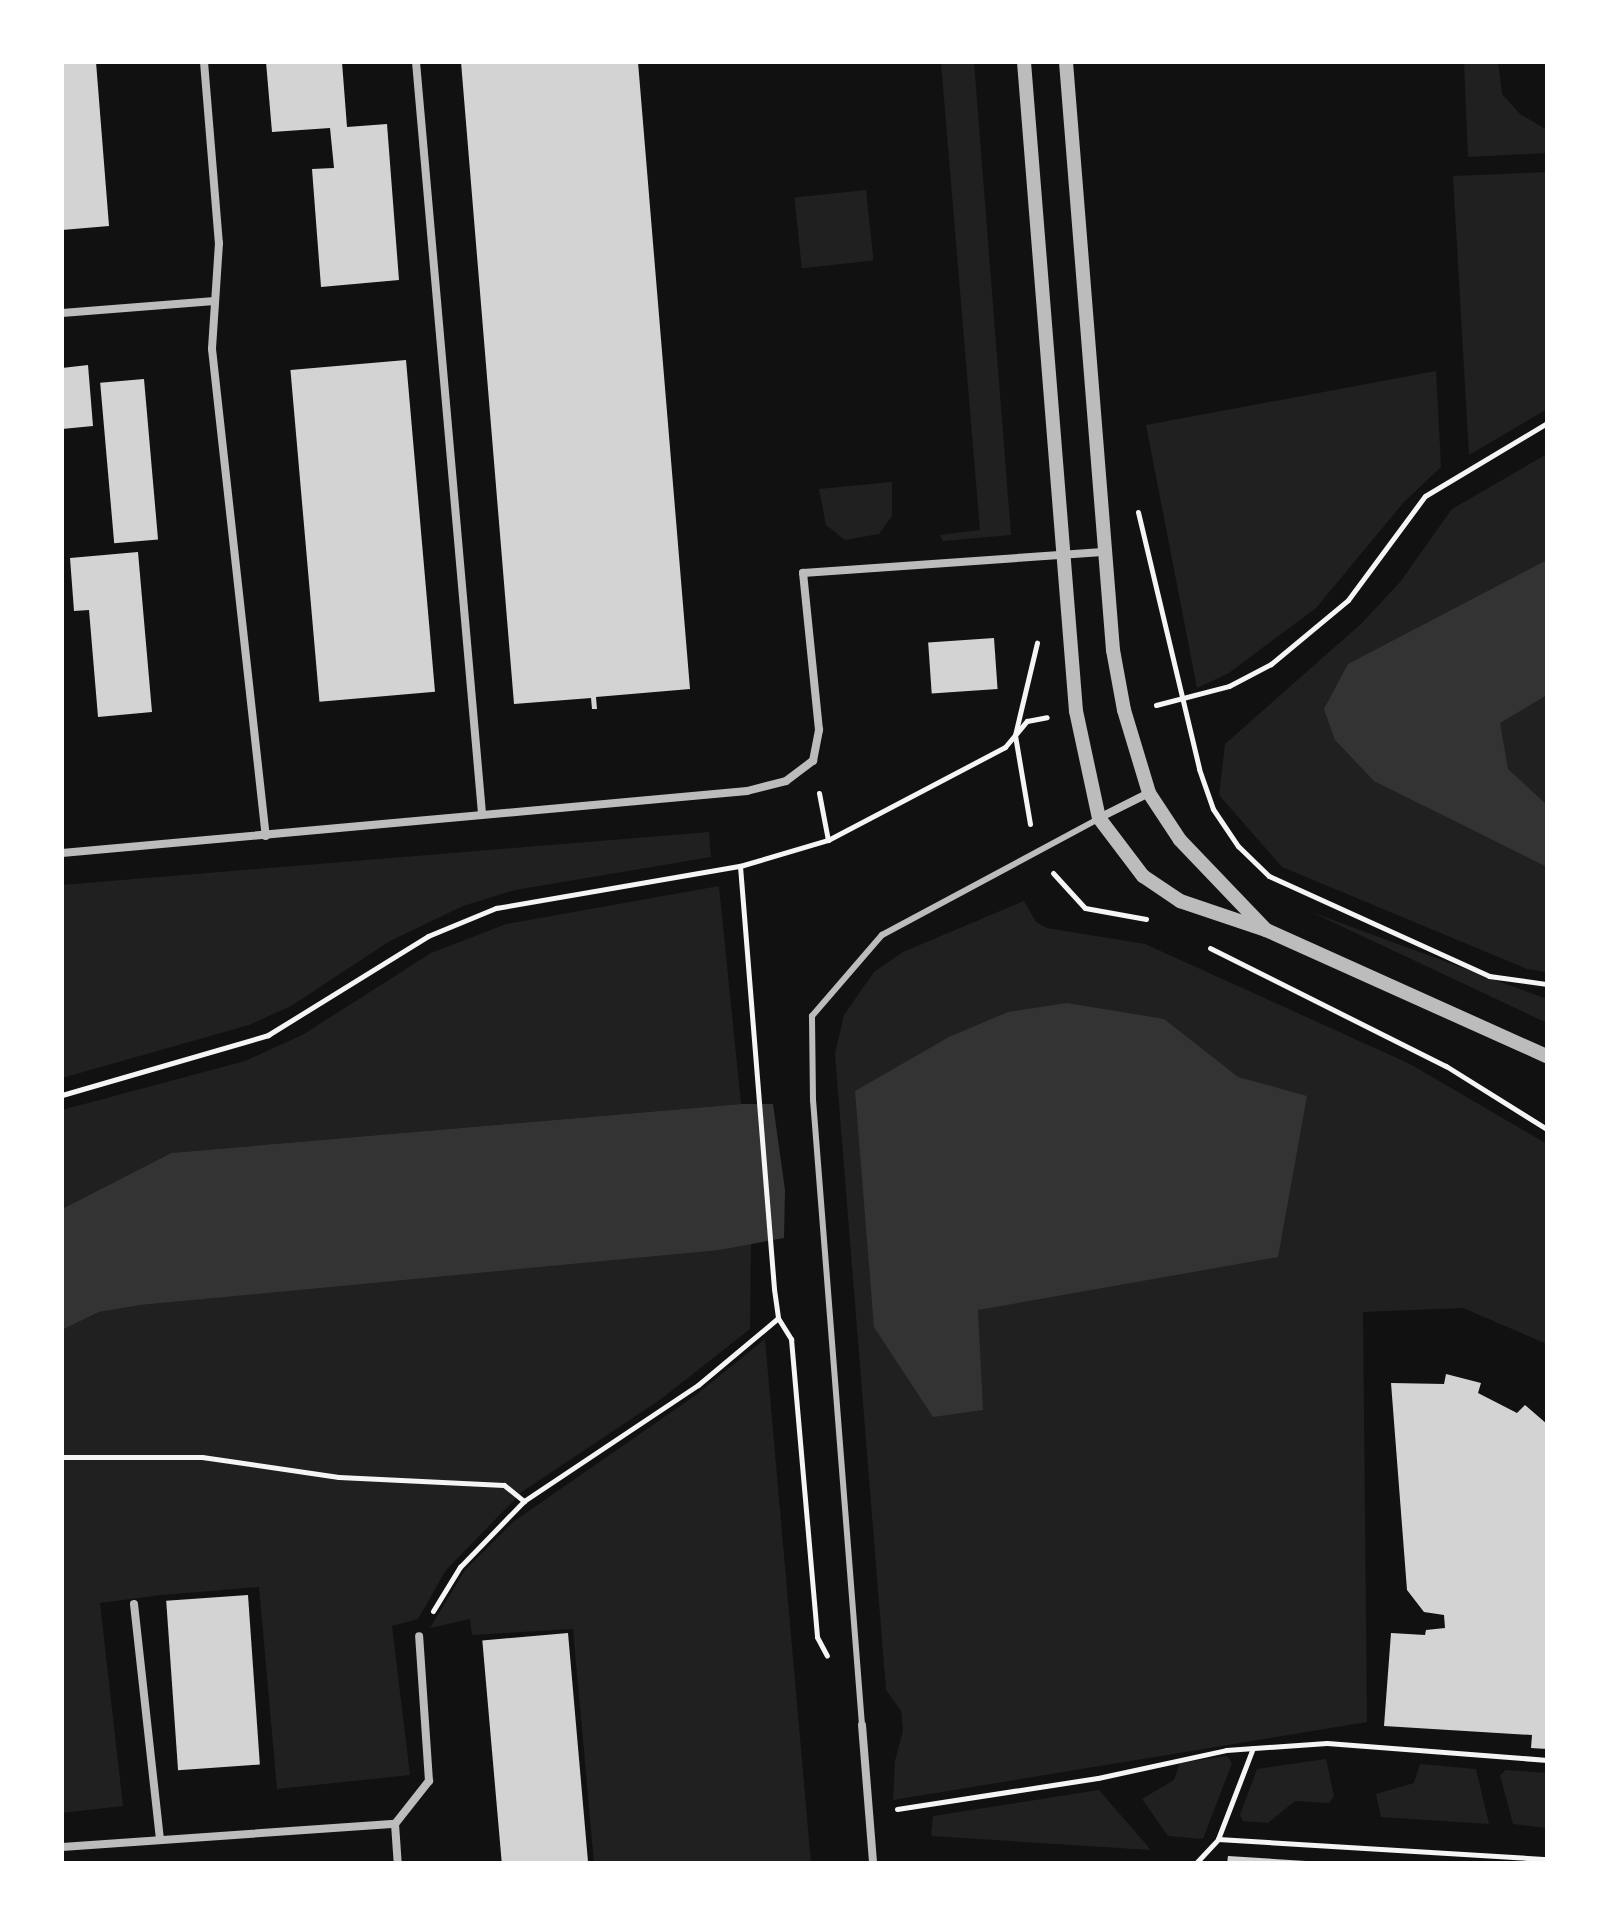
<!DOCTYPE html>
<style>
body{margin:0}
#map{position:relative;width:1609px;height:1925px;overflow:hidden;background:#111;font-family:Inter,sans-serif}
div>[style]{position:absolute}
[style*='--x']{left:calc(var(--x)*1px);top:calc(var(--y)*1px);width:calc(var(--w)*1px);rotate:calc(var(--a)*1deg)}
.green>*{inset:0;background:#202020;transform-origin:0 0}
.water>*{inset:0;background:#333}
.building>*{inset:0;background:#d3d3d3;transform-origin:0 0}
.path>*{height:5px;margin:-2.5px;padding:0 2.5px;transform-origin:2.5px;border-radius:2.5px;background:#f5f5f5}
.service>*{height:6px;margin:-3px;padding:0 3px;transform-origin:3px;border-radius:3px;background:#bcbcbc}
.minor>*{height:8px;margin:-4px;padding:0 4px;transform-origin:4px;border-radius:4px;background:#bcbcbc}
.tertiary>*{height:14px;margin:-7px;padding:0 7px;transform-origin:7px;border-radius:7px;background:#bcbcbc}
span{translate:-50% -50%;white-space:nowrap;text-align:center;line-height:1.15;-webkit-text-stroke:8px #fff;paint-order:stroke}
.frame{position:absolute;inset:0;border:64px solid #fff;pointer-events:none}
</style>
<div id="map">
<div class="green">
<i style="clip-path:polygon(941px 62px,974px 62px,1011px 535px,943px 541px,940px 535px,980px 530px)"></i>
<i style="clip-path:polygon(1464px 62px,1498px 62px,1502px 94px,1520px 114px,1547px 130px,1547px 153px,1468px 157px)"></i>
<i style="clip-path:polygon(1547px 172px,1547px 409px,1469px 455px,1453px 176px)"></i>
<i style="left:866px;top:190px;width:71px;height:72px;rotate:84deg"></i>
<i style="clip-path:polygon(1436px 371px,1441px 467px,1404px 502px,1316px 608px,1229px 673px,1197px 688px,1146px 425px)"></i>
<i style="clip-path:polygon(1547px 454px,1547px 972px,1527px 969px,1282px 867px,1219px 795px,1225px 744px,1362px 623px,1400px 582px,1452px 509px)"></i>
<i style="clip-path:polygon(892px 482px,892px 516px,879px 534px,845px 540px,826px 525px,819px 489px)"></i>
<i style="clip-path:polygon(709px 832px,711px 857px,515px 890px,463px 906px,390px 941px,291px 1006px,249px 1025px,62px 1078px,62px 885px)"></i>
<i style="clip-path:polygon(719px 886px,741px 1104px,171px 1153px,62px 1209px,62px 1110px,245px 1061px,304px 1034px,431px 953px,506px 924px)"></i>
<i style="clip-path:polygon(1024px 901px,1036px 922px,1047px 928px,1145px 944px,1410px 1064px,1547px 1144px,1547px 1344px,1463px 1308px,1363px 1312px,1367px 1722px,893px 1800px,895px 1761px,903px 1730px,901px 1711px,886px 1690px,835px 1054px,844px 1015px,874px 972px,903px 952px)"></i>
<i style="clip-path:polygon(1311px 912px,1547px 999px,1547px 1023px)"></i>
<i style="clip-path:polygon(751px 1244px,750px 1329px,661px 1399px,523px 1491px,446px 1570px,418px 1619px,392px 1626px,410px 1775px,277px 1789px,259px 1587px,161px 1595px,100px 1603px,123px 1806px,62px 1813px,62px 1330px,99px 1312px,141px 1305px)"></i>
<i style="clip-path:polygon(765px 1339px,811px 1863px,594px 1863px,573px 1629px,472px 1635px,470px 1619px,430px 1628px,465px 1570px,513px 1522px,696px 1395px)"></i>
<i style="clip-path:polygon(1227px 1756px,1232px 1763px,1203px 1839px,1168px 1836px,1142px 1799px,1174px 1780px,1180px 1763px)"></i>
<i style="clip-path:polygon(1326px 1759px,1334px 1796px,1329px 1803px,1295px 1801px,1268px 1823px,1243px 1821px,1240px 1815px,1257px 1769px)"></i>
<i style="clip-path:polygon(1420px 1764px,1476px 1769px,1489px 1824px,1381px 1817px,1376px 1794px,1414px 1783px)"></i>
<i style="clip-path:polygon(1506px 1770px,1547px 1773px,1547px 1828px,1513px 1824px,1500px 1775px)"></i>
<i style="clip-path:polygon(1099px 1790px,1151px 1850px,931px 1836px,933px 1816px)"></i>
</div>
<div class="water">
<i style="clip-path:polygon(1547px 560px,1547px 695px,1500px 723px,1508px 769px,1547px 805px,1547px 867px,1374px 781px,1335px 740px,1324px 709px,1348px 664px)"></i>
<i style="clip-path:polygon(1067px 1003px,1164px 1019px,1238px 1077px,1307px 1096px,1278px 1257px,978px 1310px,983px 1410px,933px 1417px,874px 1327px,855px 1091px,949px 1037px,1008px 1012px)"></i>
<i style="clip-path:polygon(741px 1104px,773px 1104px,785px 1190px,784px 1238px,719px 1250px,141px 1305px,99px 1312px,62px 1330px,62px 1209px,171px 1153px)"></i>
</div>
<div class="building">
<i style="clip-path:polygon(62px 62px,96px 62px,109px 226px,62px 230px)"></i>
<i style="clip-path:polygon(266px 62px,342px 62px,347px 127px,387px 124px,399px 280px,321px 287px,312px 169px,334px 168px,330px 128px,272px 132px)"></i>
<i style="clip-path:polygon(461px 62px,638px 62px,690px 689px,596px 697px,597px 709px,592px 709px,591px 698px,514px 704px)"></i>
<i style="left:406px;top:360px;width:333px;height:116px;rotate:85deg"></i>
<i style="clip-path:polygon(88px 365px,93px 426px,62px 429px,62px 368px)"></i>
<i style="left:144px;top:379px;width:161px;height:44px;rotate:85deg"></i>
<i style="clip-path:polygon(138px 552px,152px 712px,98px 717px,89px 610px,74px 611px,70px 558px)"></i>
<i style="left:994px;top:638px;width:51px;height:66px;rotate:86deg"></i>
<i style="clip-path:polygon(1446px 1374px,1481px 1383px,1478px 1393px,1517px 1413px,1525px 1405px,1547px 1424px,1547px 1749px,1531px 1748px,1532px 1735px,1384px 1726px,1391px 1633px,1425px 1635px,1426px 1630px,1445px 1628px,1444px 1615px,1424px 1612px,1407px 1590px,1391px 1383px,1444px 1384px)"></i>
<i style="left:248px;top:1595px;width:170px;height:82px;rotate:86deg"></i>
<i style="left:568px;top:1633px;width:231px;height:86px;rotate:85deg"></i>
<i style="clip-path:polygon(1228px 1856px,1306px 1861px,1306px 1863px,1227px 1863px)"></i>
</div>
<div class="path">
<i style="--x:1138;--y:512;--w:264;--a:76.6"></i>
<i style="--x:1199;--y:769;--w:42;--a:70.7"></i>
<i style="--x:1213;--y:809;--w:45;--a:56"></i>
<i style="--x:1238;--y:846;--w:43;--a:44.1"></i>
<i style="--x:1269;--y:876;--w:242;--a:24.4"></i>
<i style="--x:1489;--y:976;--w:59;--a:7.9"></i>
<i style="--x:1156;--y:705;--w:75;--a:-14.6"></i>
<i style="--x:1229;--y:686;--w:47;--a:-27.6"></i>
<i style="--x:1271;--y:664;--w:100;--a:-39.7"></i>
<i style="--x:1348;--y:600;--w:129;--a:-53.5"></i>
<i style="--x:1425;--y:496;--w:142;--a:-30.9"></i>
<i style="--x:819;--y:793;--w:48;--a:79.2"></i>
<i style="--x:1030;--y:824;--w:90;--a:-99.6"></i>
<i style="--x:1015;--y:735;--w:95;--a:-76.6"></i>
<i style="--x:740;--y:866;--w:424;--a:85.4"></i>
<i style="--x:774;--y:1289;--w:29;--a:82"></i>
<i style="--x:778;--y:1318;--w:25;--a:58"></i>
<i style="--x:791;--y:1339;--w:299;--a:85"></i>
<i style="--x:817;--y:1637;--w:21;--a:62"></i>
<i style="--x:1053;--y:873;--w:47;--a:47.6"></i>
<i style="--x:1085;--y:908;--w:62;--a:10.2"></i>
<i style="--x:1210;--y:948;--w:264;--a:26.6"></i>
<i style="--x:1446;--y:1066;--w:119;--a:32"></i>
<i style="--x:62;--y:1095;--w:215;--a:-16.2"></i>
<i style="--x:268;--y:1035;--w:188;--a:-31.7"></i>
<i style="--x:428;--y:936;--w:74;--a:-22.4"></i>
<i style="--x:496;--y:908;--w:248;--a:-9.8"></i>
<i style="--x:740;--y:866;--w:92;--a:-16.5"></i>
<i style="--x:828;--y:840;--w:200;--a:-27.7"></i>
<i style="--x:1005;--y:747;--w:34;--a:-50"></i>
<i style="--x:1027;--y:721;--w:20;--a:-11"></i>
<i style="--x:62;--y:1457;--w:140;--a:0"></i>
<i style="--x:202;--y:1457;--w:138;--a:8.3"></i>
<i style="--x:339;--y:1477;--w:165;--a:2.8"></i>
<i style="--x:504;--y:1485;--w:26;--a:39"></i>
<i style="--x:433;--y:1611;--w:52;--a:-58.5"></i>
<i style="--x:460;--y:1567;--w:92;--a:-45.9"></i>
<i style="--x:524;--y:1501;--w:209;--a:-33.7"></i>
<i style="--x:698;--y:1385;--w:104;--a:-39.9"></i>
<i style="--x:897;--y:1809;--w:203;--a:-8.8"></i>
<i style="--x:1098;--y:1778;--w:131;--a:-12.3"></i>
<i style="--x:1226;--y:1750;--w:101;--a:-4"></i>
<i style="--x:1327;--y:1743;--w:221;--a:4.4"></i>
<i style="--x:1218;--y:1839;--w:97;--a:-69"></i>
<i style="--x:1196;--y:1863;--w:33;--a:-47"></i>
<i style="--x:1218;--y:1839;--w:330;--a:3.5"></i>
</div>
<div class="service">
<i style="--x:862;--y:1725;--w:627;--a:-94.48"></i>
<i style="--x:813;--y:1100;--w:84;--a:-90.7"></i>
<i style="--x:812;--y:1016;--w:107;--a:-49.2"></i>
<i style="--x:882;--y:935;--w:245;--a:-28.2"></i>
</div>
<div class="minor">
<i style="--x:204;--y:62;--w:182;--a:85.3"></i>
<i style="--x:219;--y:243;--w:106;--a:93.8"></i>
<i style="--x:212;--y:349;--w:490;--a:83.7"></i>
<i style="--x:416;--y:62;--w:754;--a:84.98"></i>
<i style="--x:62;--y:313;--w:153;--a:-4.5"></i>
<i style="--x:1099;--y:818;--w:56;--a:-26.6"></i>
<i style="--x:62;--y:853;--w:688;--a:-5.17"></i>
<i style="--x:747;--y:791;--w:40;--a:-14.4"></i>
<i style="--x:786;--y:781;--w:34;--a:-37"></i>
<i style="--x:813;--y:761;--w:32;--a:-79"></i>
<i style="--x:819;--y:730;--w:158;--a:-95.8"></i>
<i style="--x:803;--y:573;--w:304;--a:-4"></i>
<i style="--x:134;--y:1604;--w:236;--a:83.7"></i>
<i style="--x:862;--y:1725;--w:138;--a:85.4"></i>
<i style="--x:395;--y:1824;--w:55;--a:-51.7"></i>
<i style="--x:429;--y:1781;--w:145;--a:-93.9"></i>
<i style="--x:62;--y:1847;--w:334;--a:-4"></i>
<i style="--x:395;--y:1824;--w:39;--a:86"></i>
</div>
<div class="tertiary">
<i style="--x:1024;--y:62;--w:651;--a:85.42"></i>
<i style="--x:1076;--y:711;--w:109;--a:77.9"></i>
<i style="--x:1099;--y:818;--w:73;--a:52.8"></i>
<i style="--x:1143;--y:876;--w:45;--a:34"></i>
<i style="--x:1180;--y:901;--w:91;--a:18.6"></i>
<i style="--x:1266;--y:930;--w:308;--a:24.2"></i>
<i style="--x:1066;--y:62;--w:590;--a:85.43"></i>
<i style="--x:1113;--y:650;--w:61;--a:79.6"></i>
<i style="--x:1124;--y:710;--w:87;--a:73.2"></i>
<i style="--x:1149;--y:793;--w:56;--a:56.6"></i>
<i style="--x:1180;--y:840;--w:122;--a:46.3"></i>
</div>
<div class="frame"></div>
</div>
